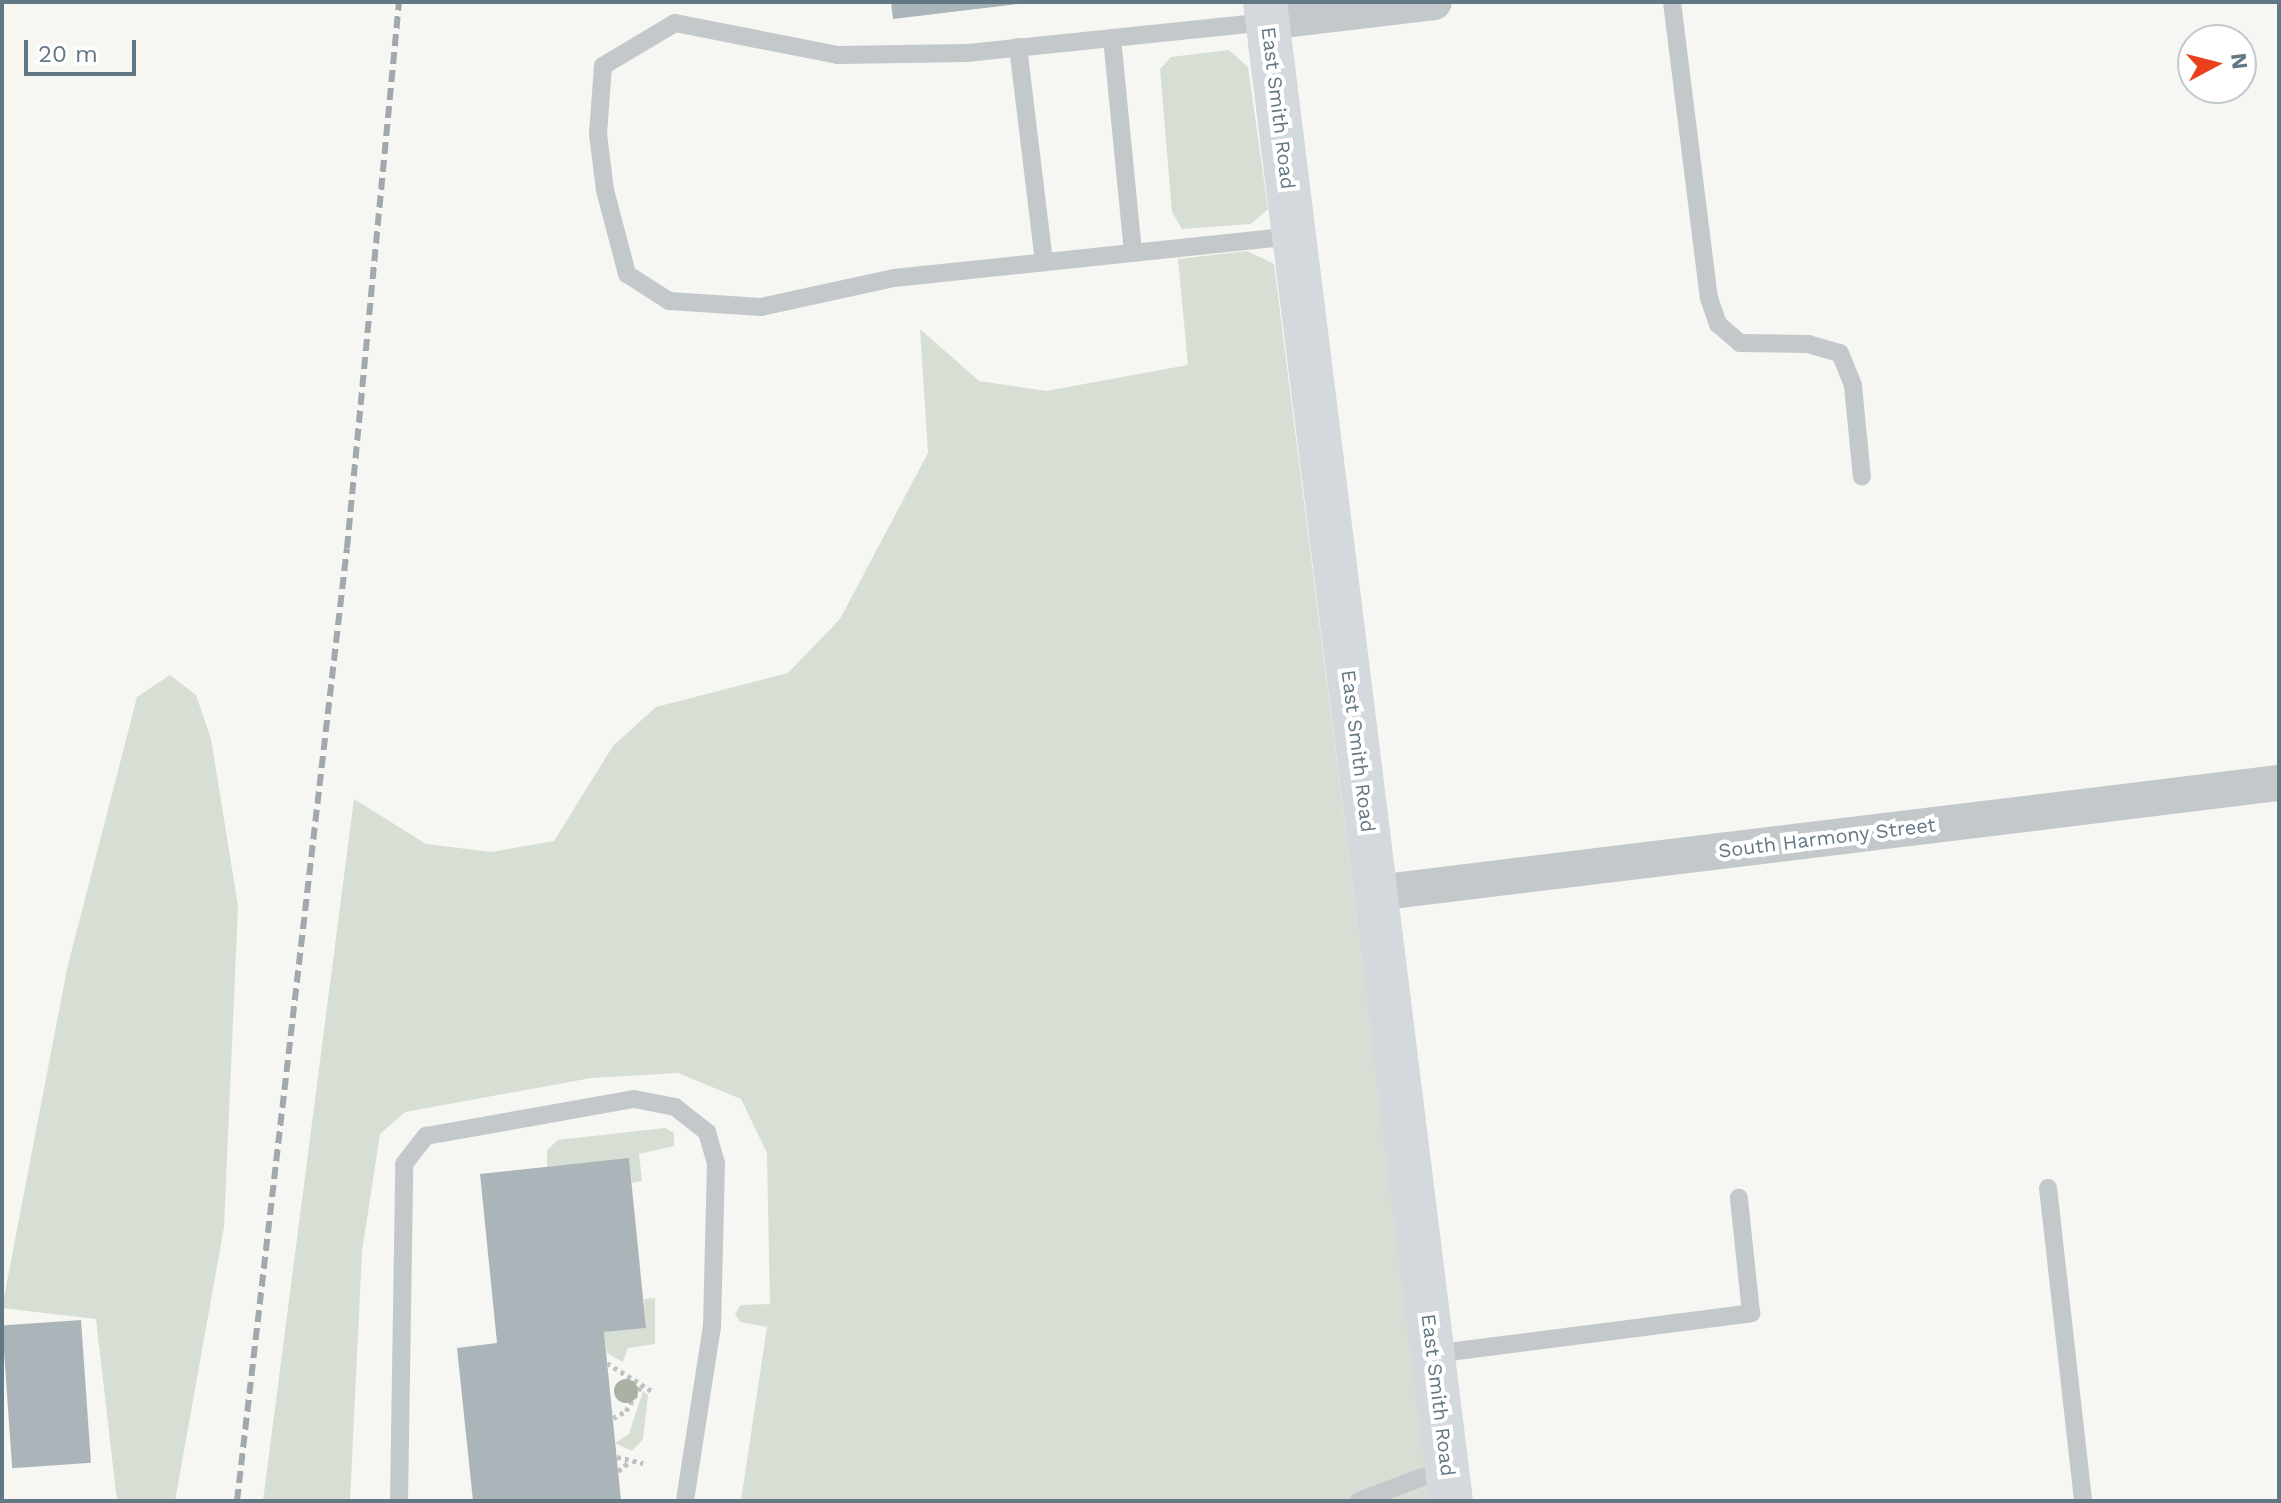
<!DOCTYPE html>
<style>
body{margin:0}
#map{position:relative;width:2281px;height:1503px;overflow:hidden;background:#f6f6f2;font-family:"Work Sans",sans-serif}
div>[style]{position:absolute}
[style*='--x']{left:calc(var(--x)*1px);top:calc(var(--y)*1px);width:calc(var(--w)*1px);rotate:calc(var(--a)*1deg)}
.green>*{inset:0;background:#d7ded3}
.building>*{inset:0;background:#abb5b9;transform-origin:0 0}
.path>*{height:5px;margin-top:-2.5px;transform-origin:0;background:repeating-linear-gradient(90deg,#bfc1c3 0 4px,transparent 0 8px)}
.lane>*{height:18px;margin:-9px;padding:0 9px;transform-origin:9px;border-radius:9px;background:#c3c8ca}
.street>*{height:36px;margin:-18px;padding:0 18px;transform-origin:18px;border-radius:18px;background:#c3c8ca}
.secondary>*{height:44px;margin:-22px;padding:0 22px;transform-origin:22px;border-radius:22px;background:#d4d9dd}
.rail>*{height:6px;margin-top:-3px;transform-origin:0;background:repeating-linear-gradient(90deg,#a1a9ae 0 12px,transparent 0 18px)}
.trees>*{width:24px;height:24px;margin:-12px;border-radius:50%;background:#a8b3a3}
span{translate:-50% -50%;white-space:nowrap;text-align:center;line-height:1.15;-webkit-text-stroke:8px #fff;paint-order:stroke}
.street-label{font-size:20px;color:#637885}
.frame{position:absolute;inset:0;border:4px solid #637885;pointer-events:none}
.north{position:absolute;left:2177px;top:24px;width:80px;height:80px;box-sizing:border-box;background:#fff;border:2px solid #c1c9ce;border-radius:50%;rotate:83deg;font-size:22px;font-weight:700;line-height:32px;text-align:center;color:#637885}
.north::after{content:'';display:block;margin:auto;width:28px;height:36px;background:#ec401c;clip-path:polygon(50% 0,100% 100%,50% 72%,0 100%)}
.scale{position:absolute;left:24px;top:40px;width:112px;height:36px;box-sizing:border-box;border:4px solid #637885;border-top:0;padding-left:10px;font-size:24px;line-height:28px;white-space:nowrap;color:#637885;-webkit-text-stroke:6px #fff;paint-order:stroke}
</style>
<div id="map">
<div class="green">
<i style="clip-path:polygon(1229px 50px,1248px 67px,1268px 209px,1251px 224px,1182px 229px,1172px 212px,1160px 69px,1171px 57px)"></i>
<i style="clip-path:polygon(1247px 251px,1274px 264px,1430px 1501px,741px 1501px,767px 1327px,740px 1322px,735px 1314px,741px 1305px,770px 1304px,767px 1153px,741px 1099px,678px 1073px,591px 1078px,405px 1112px,380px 1134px,362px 1251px,350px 1501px,263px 1501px,354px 799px,426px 844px,491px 852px,554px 841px,613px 746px,656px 707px,788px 673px,840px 619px,928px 453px,920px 329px,979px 381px,1046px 391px,1188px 365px,1178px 259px)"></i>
<i style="clip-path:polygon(170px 675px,196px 695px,211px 739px,238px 906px,224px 1227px,175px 1501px,117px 1501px,96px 1319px,2px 1308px,67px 969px,137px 697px)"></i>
<i style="clip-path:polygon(665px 1128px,674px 1133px,674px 1146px,639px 1154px,642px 1181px,632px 1183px,629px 1159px,547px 1167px,547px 1150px,558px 1140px)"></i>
<i style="clip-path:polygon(655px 1298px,655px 1344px,628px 1348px,623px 1362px,607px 1353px,604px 1332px,645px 1328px,644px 1299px)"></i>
<i style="clip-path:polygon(643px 1391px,648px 1395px,643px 1439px,632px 1451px,615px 1443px,629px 1434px)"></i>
</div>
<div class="building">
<i style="clip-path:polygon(891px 2px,1018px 2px,1018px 4px,893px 19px)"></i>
<i style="clip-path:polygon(629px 1158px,646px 1328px,604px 1332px,621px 1500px,473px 1501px,457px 1348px,497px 1343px,480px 1174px)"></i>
<i style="left:81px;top:1320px;width:143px;height:79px;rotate:86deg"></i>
</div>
<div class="path">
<i style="--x:607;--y:1363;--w:53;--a:31.9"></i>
<i style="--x:613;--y:1418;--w:15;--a:-28"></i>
<i style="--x:626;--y:1411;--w:31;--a:-59"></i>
<i style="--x:617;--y:1457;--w:27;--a:13"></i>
<i style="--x:618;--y:1471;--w:14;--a:-39"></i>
</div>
<div class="lane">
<i style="--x:1672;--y:2;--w:298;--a:82.9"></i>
<i style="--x:1709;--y:298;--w:28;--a:71"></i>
<i style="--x:1718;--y:324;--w:29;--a:41"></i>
<i style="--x:1740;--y:343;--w:68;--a:0.8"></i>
<i style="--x:1808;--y:344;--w:33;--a:16"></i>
<i style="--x:1840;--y:353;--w:35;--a:68"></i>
<i style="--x:1853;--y:386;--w:91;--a:84.4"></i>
<i style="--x:1267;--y:22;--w:303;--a:174.1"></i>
<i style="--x:966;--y:53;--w:128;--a:179.1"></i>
<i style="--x:838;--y:55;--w:166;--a:-168.9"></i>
<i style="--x:675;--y:23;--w:84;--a:149.2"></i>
<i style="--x:603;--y:66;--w:68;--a:94.2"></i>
<i style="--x:598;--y:134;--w:56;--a:82.9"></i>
<i style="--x:605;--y:190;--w:87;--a:75.3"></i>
<i style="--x:627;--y:274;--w:50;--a:32.7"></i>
<i style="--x:669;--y:301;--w:92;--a:3.7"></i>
<i style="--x:761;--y:307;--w:136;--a:-12.3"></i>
<i style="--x:894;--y:278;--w:402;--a:-6"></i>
<i style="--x:1112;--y:38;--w:216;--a:84.4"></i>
<i style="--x:1018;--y:47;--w:217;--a:83.1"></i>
<i style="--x:2048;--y:1188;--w:315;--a:83.6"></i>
<i style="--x:1433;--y:1354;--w:321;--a:-7.3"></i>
<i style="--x:1751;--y:1313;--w:116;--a:-96"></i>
<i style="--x:399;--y:1501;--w:337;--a:-89.1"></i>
<i style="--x:404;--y:1164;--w:36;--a:-52"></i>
<i style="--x:426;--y:1136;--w:211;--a:-10.1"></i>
<i style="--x:634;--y:1099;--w:42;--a:11"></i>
<i style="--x:675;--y:1107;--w:41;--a:38"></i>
<i style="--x:707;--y:1132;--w:32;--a:74"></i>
<i style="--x:716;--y:1163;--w:163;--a:91.4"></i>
<i style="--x:712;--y:1326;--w:177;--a:98.8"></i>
<i style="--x:1359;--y:1501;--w:94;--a:-20.6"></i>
</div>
<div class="street">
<i style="--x:1267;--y:22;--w:168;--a:-6.8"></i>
<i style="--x:1376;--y:893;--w:910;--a:-6.95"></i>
</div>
<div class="secondary">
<i style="--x:1265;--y:2;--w:1510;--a:82.93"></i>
</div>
<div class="rail">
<i style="--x:237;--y:1501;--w:959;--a:-83.42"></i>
<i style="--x:347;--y:548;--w:548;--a:-84.56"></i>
</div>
<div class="trees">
<i style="left:626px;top:1391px"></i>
</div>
<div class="street-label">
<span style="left:1278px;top:108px;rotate:83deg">East Smith Road</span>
<span style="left:1358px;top:751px;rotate:83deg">East Smith Road</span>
<span style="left:1827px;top:838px;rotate:-7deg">South Harmony Street</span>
<span style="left:1438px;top:1395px;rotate:83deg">East Smith Road</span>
</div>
<div class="frame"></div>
<div class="north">N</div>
<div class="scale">20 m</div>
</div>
